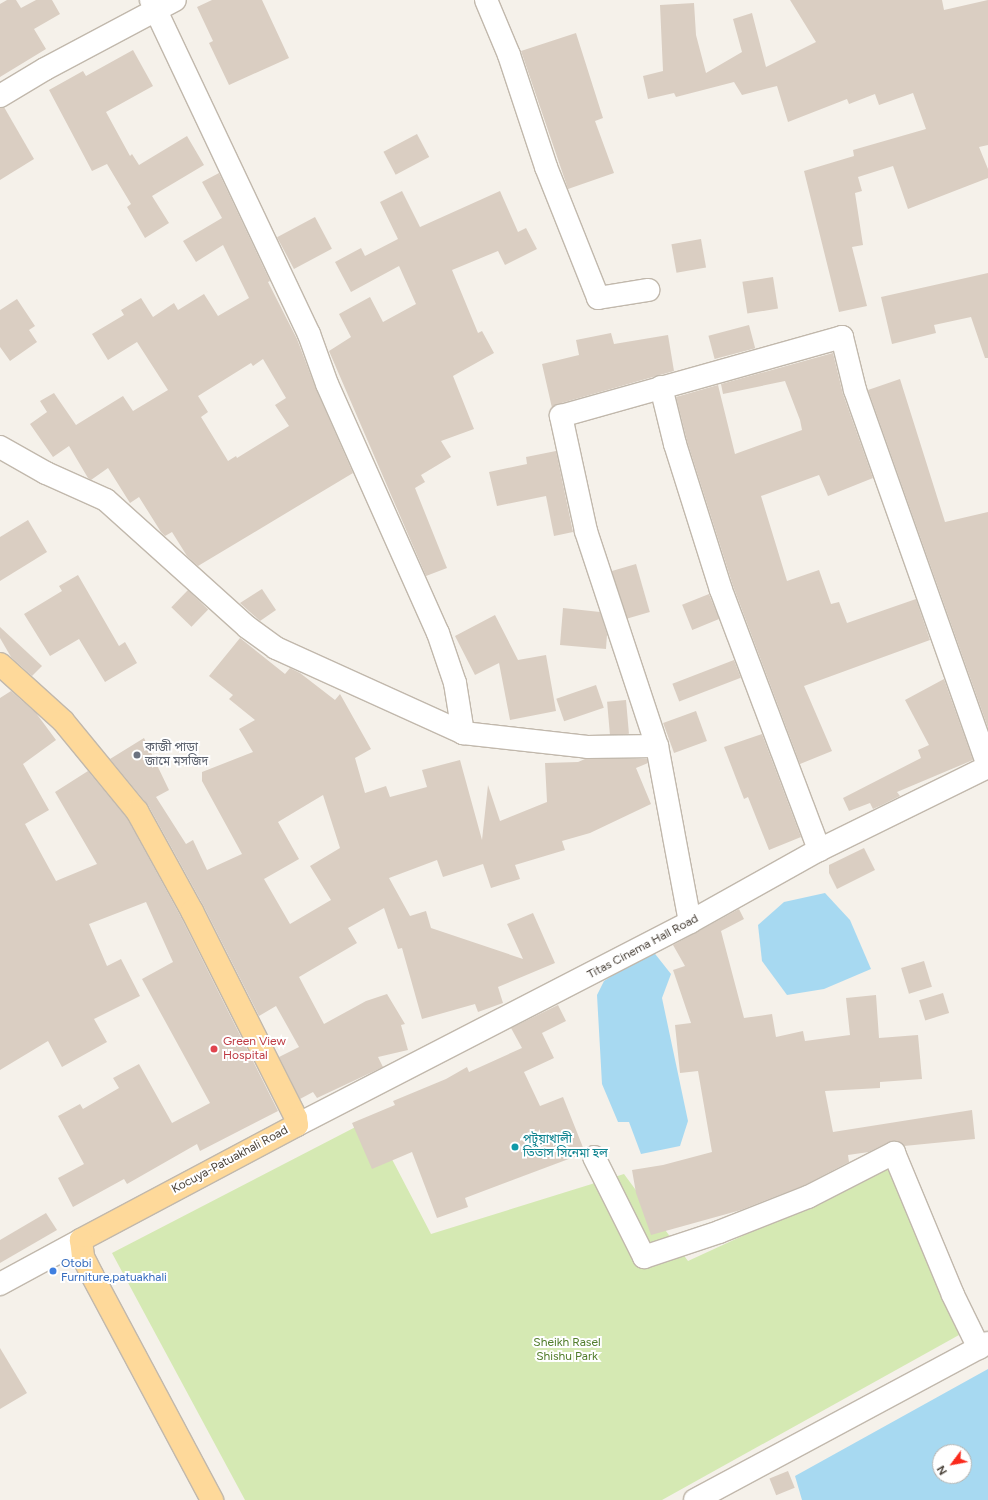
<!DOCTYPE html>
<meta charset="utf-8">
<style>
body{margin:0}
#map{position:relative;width:988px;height:1500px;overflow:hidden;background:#f5f1ea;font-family:Figtree,"Noto Sans Bengali",sans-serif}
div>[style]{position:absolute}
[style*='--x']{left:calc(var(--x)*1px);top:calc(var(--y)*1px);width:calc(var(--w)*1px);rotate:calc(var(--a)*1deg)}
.green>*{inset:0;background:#d5e9b3}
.water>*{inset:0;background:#a7d9f1}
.building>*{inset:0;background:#dacec2;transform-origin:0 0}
.roads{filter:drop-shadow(1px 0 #c1b8ac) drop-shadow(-1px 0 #c1b8ac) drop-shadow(0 1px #c1b8ac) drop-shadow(0 -1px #c1b8ac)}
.minor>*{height:22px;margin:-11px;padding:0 11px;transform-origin:11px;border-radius:11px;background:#fff}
.major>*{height:22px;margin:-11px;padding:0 11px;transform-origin:11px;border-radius:11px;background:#fed99a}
.dots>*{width:11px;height:11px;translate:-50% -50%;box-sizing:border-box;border:2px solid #fff;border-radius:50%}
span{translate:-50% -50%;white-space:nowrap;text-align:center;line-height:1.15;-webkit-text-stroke:4px #fff;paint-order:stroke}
.worship-label{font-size:12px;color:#5b616d}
.left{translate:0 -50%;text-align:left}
.street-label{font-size:12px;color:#494138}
.health-label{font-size:12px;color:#be3a42}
.culture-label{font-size:12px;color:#0d838f}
.shop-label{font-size:12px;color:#366cbe}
.park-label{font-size:12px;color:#507c2a}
.north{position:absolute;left:932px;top:1444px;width:40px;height:40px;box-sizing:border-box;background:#fff;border:1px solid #b6b3af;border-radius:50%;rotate:238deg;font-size:11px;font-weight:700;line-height:16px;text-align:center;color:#494138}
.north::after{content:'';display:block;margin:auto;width:14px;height:18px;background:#fa2a1c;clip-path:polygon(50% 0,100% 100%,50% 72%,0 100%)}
</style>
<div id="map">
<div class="green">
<i style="clip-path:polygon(371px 1119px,431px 1234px,624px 1174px,688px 1261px,888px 1169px,959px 1335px,662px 1500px,245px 1500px,112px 1253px)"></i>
</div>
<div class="water">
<i style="clip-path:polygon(825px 893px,850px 920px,871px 969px,824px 989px,787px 995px,762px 961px,758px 925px,784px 902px)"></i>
<i style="clip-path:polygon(652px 950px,671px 974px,662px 998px,688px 1121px,680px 1146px,641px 1154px,629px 1122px,618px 1122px,602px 1084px,597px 995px,604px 981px)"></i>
<i style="clip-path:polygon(evenodd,988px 1369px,988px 1500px,802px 1500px,795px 1476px,988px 1369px,940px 1452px,964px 1452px,964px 1476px,940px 1476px,940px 1452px)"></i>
</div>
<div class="building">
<i style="clip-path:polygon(7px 0,16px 0,21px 8px,36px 0,52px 0,60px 14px,34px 29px,46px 49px,0 77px,0 4px)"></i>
<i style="clip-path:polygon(212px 0,262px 0,289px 58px,229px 85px,209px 43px,213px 41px,197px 7px)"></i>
<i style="clip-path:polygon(790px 0,942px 0,944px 10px,988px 0,988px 145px,979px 147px,988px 169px,988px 178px,908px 209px,893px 166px,858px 177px,862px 191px,855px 193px,863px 245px,852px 247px,867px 306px,839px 312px,804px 171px,854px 156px,853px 150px,926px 129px,913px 93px,879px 105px,875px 94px,849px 104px,847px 99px,788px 122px,777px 86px,742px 95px,734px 82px,676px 97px,674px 93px,648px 99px,643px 76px,663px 71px,660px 5px,694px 3px,696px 35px,706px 73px,742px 52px,733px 19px,752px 13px,766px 67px,816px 42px)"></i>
<i style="clip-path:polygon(576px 33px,603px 118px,595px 121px,614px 173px,568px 189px,521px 51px)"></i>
<i style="clip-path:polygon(133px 50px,153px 86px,106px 112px,130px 156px,132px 154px,139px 165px,187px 136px,204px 165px,152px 196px,169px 223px,145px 238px,127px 207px,131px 204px,107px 164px,92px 171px,49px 90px,83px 71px,86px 76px)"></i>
<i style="clip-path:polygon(4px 107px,34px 159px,0 180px,0 108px)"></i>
<i style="left:417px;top:134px;width:26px;height:38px;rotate:62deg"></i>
<i style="clip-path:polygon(evenodd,219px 173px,270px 281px,268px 282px,297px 339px,316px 389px,353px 473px,198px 566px,187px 556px,172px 532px,165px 536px,161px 532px,139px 497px,130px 503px,108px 468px,91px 480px,88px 478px,69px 446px,53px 457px,30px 424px,47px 412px,40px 401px,54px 393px,76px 425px,123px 396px,133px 411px,168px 390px,137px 342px,108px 360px,92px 334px,124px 315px,121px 310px,141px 298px,153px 317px,174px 303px,178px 310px,204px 294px,218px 316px,249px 298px,223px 245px,196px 262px,183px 241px,222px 218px,202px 182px,219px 173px,263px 359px,286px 398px,275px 405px,289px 426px,237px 458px,236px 456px,228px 461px,201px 417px,208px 412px,198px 396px,251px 363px,253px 366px,263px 359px)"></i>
<i style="clip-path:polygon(402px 191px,420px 227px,500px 191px,518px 232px,526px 228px,537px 249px,505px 265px,498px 251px,452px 270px,478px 333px,482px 331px,494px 353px,453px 376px,474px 429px,441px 441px,451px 457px,421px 475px,425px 482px,415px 488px,447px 568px,426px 576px,329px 351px,351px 337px,339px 314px,370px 297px,383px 322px,416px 304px,399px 266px,351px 292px,335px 262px,361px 248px,365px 256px,398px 239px,380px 202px)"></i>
<i style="left:315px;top:217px;width:36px;height:43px;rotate:62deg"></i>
<i style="left:701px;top:239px;width:29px;height:30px;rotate:80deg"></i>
<i style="clip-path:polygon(988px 273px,988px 358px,985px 358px,971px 317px,934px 325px,936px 333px,892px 344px,881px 297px)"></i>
<i style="left:773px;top:277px;width:32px;height:31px;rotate:81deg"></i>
<i style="clip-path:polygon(17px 299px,35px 326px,29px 330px,37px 342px,10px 361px,0 347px,0 310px)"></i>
<i style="left:749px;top:325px;width:24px;height:42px;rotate:75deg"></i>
<i style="clip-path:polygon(611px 333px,614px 344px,668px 335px,674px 371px,558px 404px,552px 408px,542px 364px,579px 355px,576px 340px)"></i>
<i style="clip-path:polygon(833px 353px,843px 394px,873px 478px,828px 496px,819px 475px,761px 496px,787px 581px,819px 570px,831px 604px,839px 602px,847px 623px,916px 599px,930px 640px,804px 686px,832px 751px,800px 764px,733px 586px,687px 441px,676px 397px,718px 385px,735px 454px,802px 430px,800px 420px,785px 381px,723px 394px,721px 384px)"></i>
<i style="clip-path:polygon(900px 379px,945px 522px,988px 512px,988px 728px,868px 390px)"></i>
<i style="clip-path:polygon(556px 451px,573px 532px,554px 536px,546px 496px,497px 506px,489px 472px,527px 464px,526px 457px)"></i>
<i style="clip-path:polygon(28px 520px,47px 552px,0 581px,0 537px)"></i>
<i style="left:636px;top:564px;width:50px;height:25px;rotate:74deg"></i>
<i style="clip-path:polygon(78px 575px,119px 646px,125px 642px,137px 663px,105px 682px,79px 639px,50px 656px,24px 614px,62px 591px,59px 586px)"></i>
<i style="clip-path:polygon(262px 589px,276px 610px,260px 621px,240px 603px)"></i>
<i style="left:188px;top:590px;width:28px;height:24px;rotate:44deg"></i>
<i style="left:709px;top:594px;width:27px;height:29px;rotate:68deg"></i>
<i style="clip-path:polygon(563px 608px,600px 612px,607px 634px,606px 649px,560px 645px)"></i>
<i style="clip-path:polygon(495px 615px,518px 660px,546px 655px,556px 711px,510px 720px,499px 663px,475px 675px,455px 636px)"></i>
<i style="clip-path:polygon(0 627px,42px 666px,32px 676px,11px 657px,0 638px)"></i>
<i style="clip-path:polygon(evenodd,240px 638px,285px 674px,290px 668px,300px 673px,335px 700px,340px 694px,371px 749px,355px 758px,365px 793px,386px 786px,390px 797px,427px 787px,422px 770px,460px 760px,482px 840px,488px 785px,500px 821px,547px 802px,545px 763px,578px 762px,585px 759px,647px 759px,648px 763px,636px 768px,651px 804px,590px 833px,562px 841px,565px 850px,515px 865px,520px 879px,491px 888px,483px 864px,443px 877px,437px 860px,389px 878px,410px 916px,426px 911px,431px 928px,523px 959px,507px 924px,533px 913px,555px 963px,498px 987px,503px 1003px,478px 1012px,475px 1004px,422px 1019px,402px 948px,398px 949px,384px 908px,348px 928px,357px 943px,299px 977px,324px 1024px,366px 1001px,387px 994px,405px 1024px,401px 1025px,408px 1050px,378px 1057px,383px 1067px,317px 1098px,313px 1092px,300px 1099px,279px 1057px,299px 1047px,276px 1006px,259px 1016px,203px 905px,148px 805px,110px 759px,144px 738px,169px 790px,156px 797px,186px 844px,193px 840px,207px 870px,242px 854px,202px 781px,202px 772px,253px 752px,239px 729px,255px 720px,229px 699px,233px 695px,209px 676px,240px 638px,323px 795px,340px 848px,310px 866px,331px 900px,290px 924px,264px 879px,299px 859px,278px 822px,323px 795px)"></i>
<i style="left:734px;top:660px;width:19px;height:66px;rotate:69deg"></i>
<i style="clip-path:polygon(944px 679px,973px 760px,897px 792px,900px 796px,882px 805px,873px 809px,870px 803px,849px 811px,843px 798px,921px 758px,918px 750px,929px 745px,905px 700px)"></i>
<i style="left:596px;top:685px;width:24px;height:42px;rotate:71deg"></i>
<i style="clip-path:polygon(11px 691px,36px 713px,56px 740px,23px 764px,49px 810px,25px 824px,56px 881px,97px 864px,55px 792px,88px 771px,127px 818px,181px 917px,278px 1111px,200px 1151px,197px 1144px,127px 1184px,124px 1179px,73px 1207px,58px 1178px,84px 1164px,58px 1116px,80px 1104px,83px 1109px,119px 1088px,113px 1078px,139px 1064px,172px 1123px,210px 1103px,142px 979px,173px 962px,146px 902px,89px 924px,107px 966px,121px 959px,140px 996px,94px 1019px,107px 1042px,62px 1067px,48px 1041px,0 1070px,0 698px)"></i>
<i style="left:626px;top:700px;width:34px;height:19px;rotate:85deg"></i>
<i style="left:696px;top:711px;width:32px;height:35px;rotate:70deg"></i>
<i style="clip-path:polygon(762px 734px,801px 837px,769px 850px,748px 797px,744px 799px,724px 747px)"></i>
<i style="clip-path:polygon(864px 848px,875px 870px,837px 889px,829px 873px,829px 865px)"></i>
<i style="clip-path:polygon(739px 909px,744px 919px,721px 931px,744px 1018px,772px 1014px,776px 1037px,803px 1031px,805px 1041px,850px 1035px,846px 998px,876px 995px,879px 1038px,918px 1035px,922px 1079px,880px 1082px,880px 1088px,825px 1091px,833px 1132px,972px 1110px,975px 1139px,904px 1146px,895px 1141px,889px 1142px,869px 1152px,848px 1155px,849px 1162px,803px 1186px,741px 1210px,651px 1235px,636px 1193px,632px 1170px,663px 1165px,712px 1152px,698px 1071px,680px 1073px,675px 1025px,691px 1023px,673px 970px,685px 966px,673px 945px)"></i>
<i style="left:924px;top:961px;width:27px;height:24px;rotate:73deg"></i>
<i style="left:943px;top:993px;width:21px;height:25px;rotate:73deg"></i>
<i style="clip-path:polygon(558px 1005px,566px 1021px,542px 1033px,554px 1058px,524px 1072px,540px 1106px,563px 1097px,584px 1150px,582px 1154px,465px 1198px,468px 1207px,437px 1218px,412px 1152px,372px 1169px,352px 1123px,395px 1105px,393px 1101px,446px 1079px,467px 1067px,469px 1072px,522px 1048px,511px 1028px)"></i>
<i style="clip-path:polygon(46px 1213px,57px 1230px,0 1263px,0 1240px)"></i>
<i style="clip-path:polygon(0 1348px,27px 1393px,0 1409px)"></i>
<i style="left:788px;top:1471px;width:18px;height:20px;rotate:68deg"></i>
</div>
<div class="roads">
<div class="minor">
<i style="--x:151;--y:0;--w:369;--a:64.7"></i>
<i style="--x:309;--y:334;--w:53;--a:70.2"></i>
<i style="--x:327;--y:384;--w:273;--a:66"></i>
<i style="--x:438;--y:633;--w:53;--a:71.2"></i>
<i style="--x:455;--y:683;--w:51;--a:80.9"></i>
<i style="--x:486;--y:0;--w:60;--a:67.3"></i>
<i style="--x:509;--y:55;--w:118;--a:71.7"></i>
<i style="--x:546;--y:167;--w:141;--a:68.3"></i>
<i style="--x:598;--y:298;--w:51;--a:-9.1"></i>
<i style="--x:0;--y:96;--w:52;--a:-31"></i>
<i style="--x:45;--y:69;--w:147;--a:-28"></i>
<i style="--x:661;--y:387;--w:59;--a:76.2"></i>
<i style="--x:675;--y:444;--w:153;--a:72.5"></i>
<i style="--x:721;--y:590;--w:278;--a:69.3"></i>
<i style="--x:0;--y:447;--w:53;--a:29.5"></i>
<i style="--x:46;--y:473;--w:66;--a:24.2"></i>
<i style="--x:106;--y:500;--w:190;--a:42"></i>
<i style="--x:247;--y:627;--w:36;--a:36"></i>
<i style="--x:276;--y:648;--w:205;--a:24.4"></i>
<i style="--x:463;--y:733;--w:125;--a:6.4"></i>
<i style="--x:587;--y:747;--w:70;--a:-0.8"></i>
<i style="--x:690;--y:922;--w:179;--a:-100.6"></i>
<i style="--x:657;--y:746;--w:226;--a:-108.3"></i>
<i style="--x:586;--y:531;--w:118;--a:-102.3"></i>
<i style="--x:561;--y:416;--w:292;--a:-15.7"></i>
<i style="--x:842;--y:337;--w:55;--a:76.2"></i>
<i style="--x:855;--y:390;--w:398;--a:70.5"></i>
<i style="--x:297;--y:1125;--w:442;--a:-27.3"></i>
<i style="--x:690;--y:922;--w:148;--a:-29.2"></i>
<i style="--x:819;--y:850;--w:188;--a:-26.2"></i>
<i style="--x:594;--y:1157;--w:112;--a:63.4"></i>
<i style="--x:644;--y:1257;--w:79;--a:-18.4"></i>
<i style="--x:719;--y:1232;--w:96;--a:-21.5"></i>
<i style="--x:808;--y:1197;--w:97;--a:-27.1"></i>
<i style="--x:894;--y:1153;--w:154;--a:67.4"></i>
<i style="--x:953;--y:1295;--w:59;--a:63.9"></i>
<i style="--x:0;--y:1284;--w:92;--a:-28.5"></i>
<i style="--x:695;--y:1500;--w:332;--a:-28.2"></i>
</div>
<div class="major">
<i style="--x:0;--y:664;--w:85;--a:42.1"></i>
<i style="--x:63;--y:721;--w:117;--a:50.6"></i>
<i style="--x:137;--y:811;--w:114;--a:61.2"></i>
<i style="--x:192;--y:911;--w:232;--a:63.3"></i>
<i style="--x:296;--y:1118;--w:7;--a:82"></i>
<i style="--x:297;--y:1125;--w:245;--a:152"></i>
<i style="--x:81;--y:1240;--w:17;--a:83"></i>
<i style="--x:83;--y:1257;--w:22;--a:63"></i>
<i style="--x:93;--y:1277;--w:253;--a:61.9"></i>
</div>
</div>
<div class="dots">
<i style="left:137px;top:755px;background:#6b7280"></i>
<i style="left:214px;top:1049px;background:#e0444e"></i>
<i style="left:515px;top:1147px;background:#0f9aa8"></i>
<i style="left:53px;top:1271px;background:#3f7fe0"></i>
</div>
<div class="worship-label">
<span class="left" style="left:145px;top:755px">কাজী পাড়া<br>জামে মসজিদ</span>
</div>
<div class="street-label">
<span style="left:643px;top:947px;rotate:-28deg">Titas Cinema Hall Road</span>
<span style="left:230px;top:1160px;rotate:-28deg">Kocuya-Patuakhali Road</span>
</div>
<div class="health-label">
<span class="left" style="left:223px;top:1049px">Green View<br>Hospital</span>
</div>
<div class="culture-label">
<span class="left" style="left:523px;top:1147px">পটুয়াখালী<br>তিতাস সিনেমা হল</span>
</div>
<div class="shop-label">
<span class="left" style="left:61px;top:1271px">Otobi<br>Furniture,patuakhali</span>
</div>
<div class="park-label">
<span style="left:567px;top:1350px">Sheikh Rasel<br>Shishu Park</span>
</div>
<div class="north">N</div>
</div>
